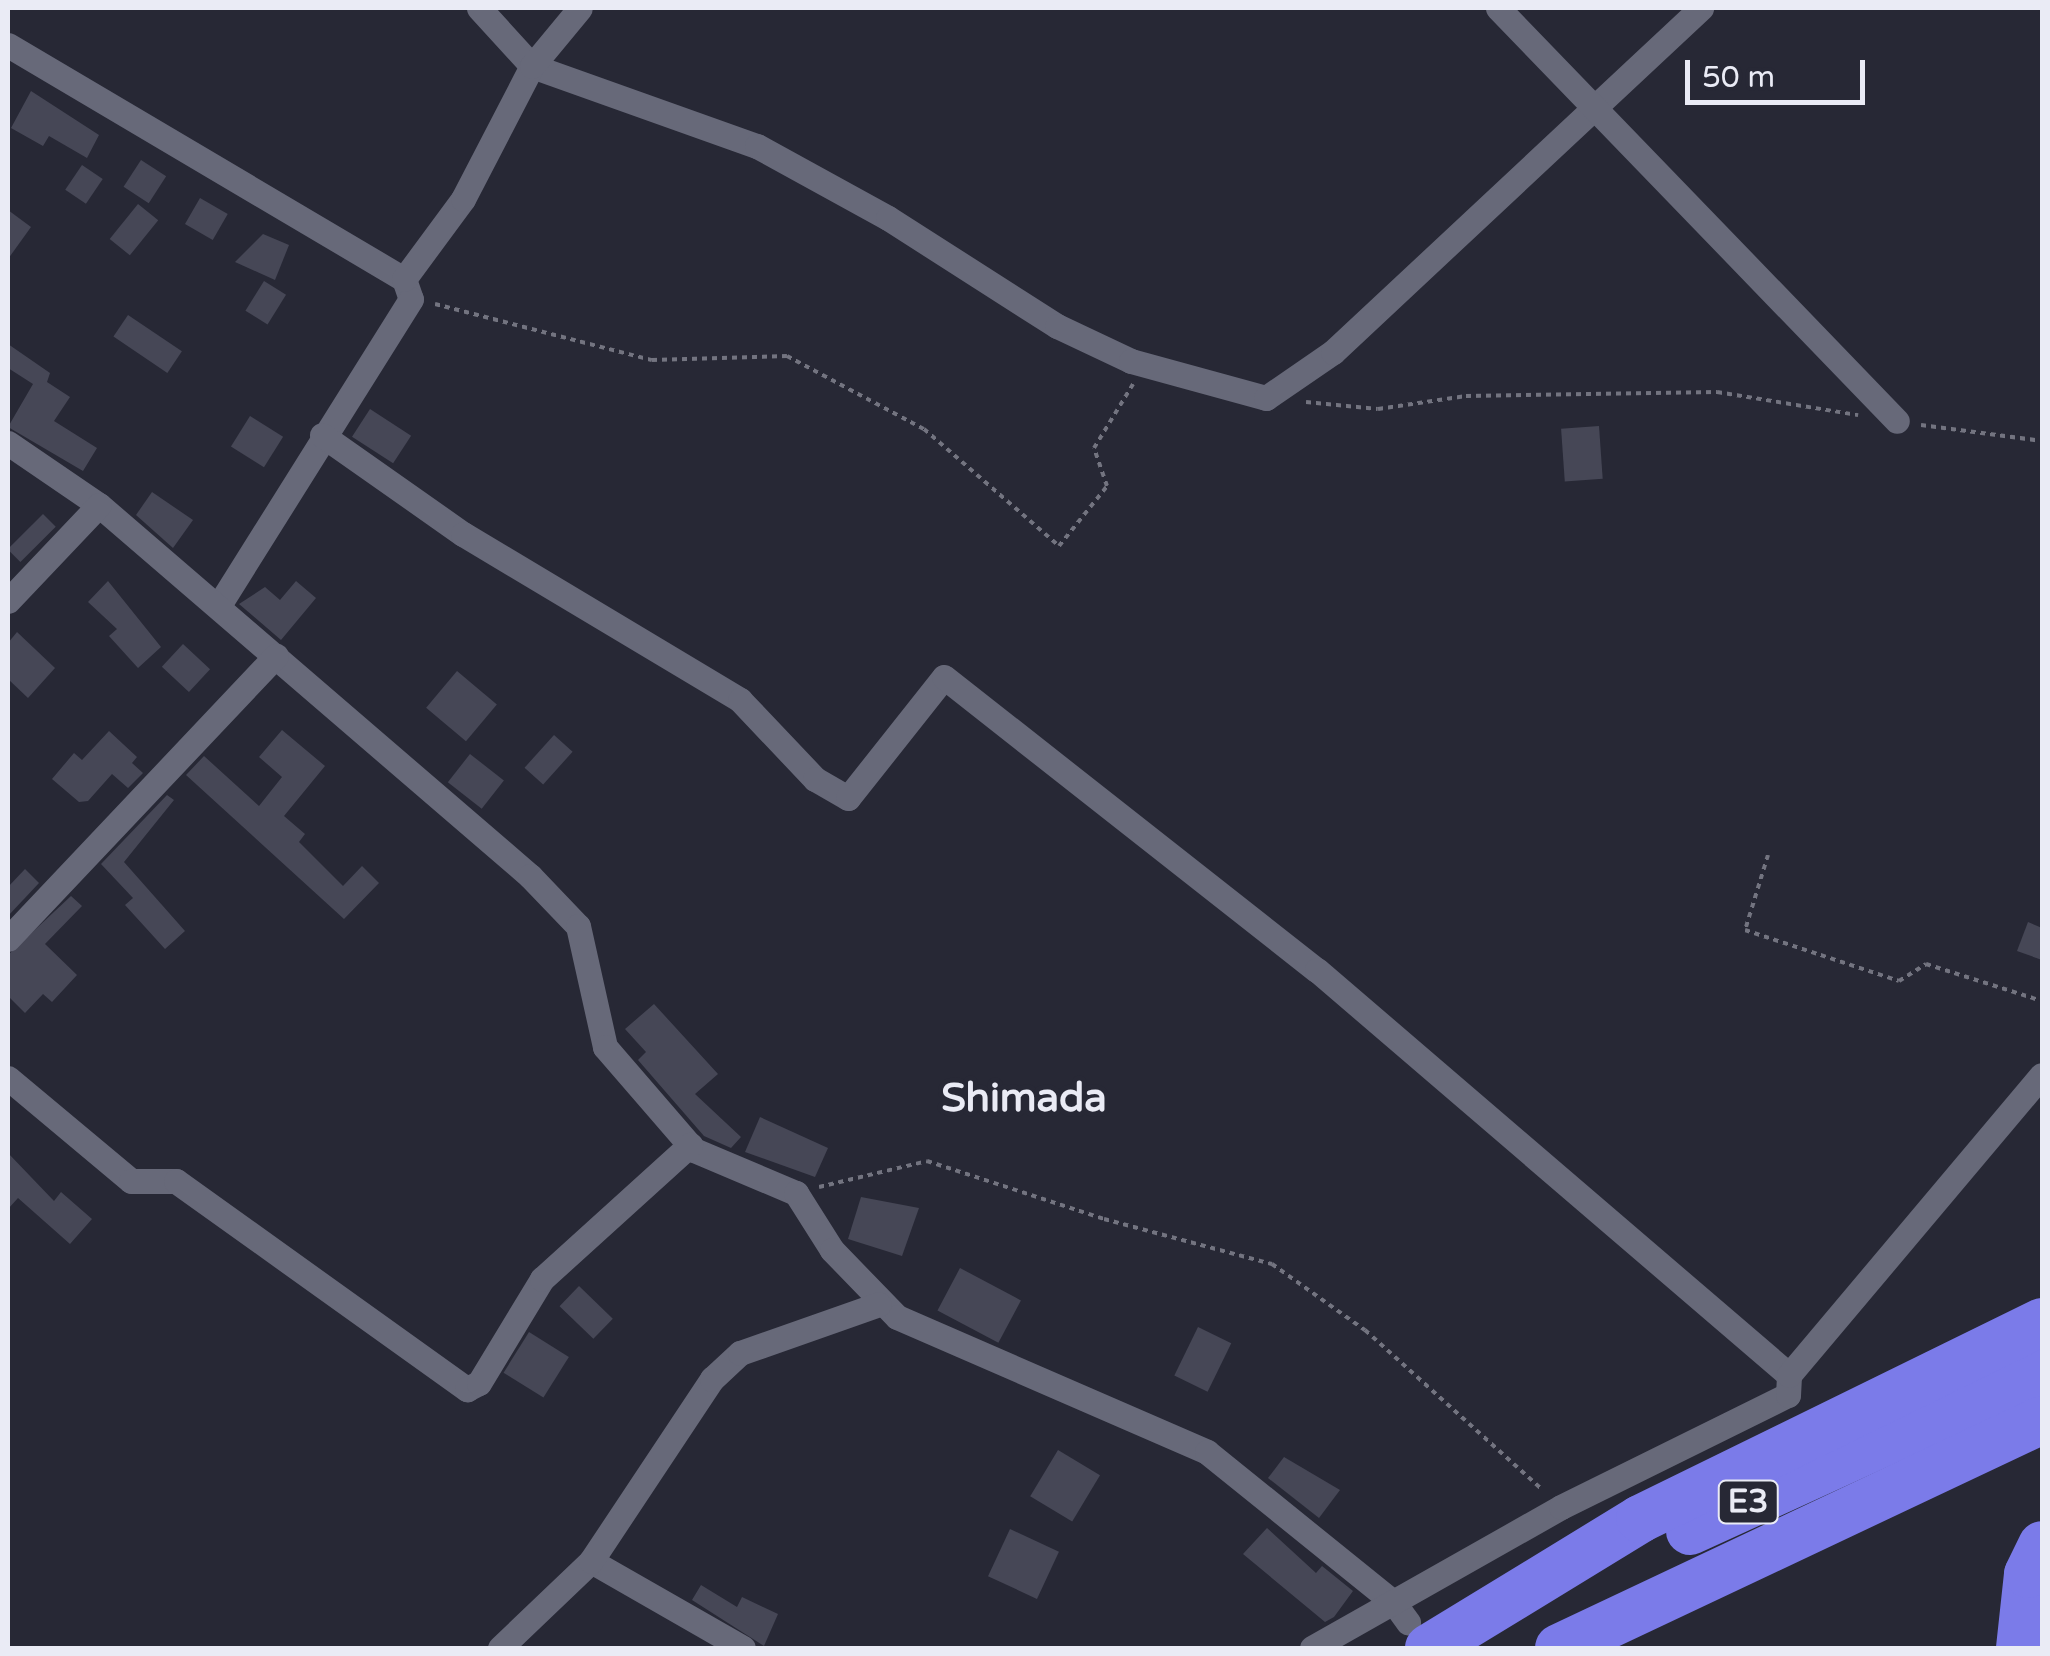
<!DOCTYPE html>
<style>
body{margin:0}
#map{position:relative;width:2050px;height:1656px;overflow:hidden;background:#272835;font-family:"Varela Round",sans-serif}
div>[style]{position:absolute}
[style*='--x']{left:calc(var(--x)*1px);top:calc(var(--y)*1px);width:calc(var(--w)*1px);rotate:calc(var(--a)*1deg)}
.building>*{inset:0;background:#464756;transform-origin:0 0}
.path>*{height:4px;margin-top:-2px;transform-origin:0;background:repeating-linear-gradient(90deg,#737480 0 5px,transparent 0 10px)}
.street>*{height:25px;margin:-12.5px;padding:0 12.5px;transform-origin:12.5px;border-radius:12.5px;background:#676979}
.highway>*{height:48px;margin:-24px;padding:0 24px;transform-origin:24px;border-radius:24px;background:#7b7be9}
span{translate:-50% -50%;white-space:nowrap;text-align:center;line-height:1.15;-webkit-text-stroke:10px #272835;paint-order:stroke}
.shield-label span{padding:2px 8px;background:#272835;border:2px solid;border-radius:8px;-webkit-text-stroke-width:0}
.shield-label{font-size:32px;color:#eaebf5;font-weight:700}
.quarter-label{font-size:40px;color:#eaebf5;font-weight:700}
.frame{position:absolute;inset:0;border:10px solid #eaebf5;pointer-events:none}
.scale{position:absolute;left:1685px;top:60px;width:180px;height:45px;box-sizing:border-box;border:5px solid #eaebf5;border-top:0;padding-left:12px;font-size:30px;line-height:35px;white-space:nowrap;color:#eaebf5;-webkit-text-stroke:8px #272835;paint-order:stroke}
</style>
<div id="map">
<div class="building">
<i style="clip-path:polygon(31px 91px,99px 135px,87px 158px,49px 136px,43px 146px,11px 128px)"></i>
<i style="left:141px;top:160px;width:30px;height:32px;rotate:33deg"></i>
<i style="left:82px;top:165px;width:25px;height:30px;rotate:34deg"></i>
<i style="left:200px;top:198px;width:32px;height:30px;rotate:30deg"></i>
<i style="left:138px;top:204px;width:26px;height:45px;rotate:39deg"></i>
<i style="clip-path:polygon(8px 210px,31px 227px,8px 259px)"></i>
<i style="clip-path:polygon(263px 234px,289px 245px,275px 280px,235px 262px)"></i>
<i style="left:264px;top:281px;width:26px;height:35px;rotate:32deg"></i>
<i style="left:128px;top:315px;width:65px;height:26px;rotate:34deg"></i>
<i style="clip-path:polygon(8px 344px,50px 373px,47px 382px,70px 397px,54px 421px,97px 448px,83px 471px,8px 427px,33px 384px,8px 368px)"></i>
<i style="left:370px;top:409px;width:49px;height:33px;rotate:33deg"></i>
<i style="left:250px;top:416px;width:39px;height:36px;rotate:32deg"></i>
<i style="left:1599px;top:426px;width:53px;height:38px;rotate:86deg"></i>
<i style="clip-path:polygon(152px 492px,193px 520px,173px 548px,136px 515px)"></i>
<i style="left:43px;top:514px;width:18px;height:50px;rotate:45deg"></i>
<i style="clip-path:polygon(108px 581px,161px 647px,138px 668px,109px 636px,117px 629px,88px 602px)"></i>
<i style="clip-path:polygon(296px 581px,316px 598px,281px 640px,239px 604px,265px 587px,280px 600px)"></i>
<i style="clip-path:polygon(17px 632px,55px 668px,28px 698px,8px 679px,8px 643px)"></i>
<i style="left:183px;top:644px;width:37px;height:31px;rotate:43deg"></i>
<i style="left:457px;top:671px;width:52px;height:48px;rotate:40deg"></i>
<i style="clip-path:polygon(282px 730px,325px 766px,284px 816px,305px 834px,299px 842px,343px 886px,362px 866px,379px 883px,344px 919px,186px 775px,204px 756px,259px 806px,282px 777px,259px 757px)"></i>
<i style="clip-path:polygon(109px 731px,137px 757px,132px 763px,143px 773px,128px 788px,112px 774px,88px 801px,79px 802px,52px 779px,74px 753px,82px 760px)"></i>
<i style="left:554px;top:735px;width:25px;height:44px;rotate:42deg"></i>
<i style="left:470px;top:754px;width:43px;height:36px;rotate:38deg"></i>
<i style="clip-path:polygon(167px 795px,174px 800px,124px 862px,185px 931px,165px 949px,125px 905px,133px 898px,101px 864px)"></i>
<i style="clip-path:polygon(25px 869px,39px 883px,8px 916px,8px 887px)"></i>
<i style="clip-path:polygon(71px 896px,82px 906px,45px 944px,77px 975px,52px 1002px,43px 994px,25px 1013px,8px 996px,8px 955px)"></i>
<i style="clip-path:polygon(2028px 922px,2042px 928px,2042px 960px,2017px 951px)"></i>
<i style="clip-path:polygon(654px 1004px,718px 1074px,695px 1094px,741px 1137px,731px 1148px,704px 1136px,638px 1060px,646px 1052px,625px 1029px)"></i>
<i style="clip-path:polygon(760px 1117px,828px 1148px,815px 1177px,745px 1152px)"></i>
<i style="clip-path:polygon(8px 1153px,54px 1201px,61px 1192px,92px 1219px,70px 1244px,18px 1198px,8px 1209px)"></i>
<i style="clip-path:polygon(861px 1197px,919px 1208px,902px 1256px,848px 1239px)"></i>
<i style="left:960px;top:1268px;width:69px;height:48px;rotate:28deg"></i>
<i style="left:579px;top:1286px;width:47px;height:28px;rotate:44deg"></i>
<i style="left:1198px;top:1327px;width:37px;height:54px;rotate:26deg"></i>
<i style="left:529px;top:1332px;width:47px;height:48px;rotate:32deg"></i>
<i style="left:1058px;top:1450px;width:49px;height:54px;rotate:31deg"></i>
<i style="clip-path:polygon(1284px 1457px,1340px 1490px,1319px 1518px,1268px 1478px)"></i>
<i style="clip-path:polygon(1267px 1528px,1316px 1573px,1322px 1566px,1353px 1591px,1334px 1617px,1325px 1622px,1243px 1554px)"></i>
<i style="left:1010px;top:1529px;width:54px;height:52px;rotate:25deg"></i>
<i style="clip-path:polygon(701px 1585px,737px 1607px,742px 1597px,778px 1614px,764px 1646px,692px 1600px)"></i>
</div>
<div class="path">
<i style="--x:435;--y:304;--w:224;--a:14.5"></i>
<i style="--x:652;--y:360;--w:135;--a:-1.7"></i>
<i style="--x:787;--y:356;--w:155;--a:28.1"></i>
<i style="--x:924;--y:429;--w:179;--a:40.9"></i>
<i style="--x:1059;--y:546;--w:77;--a:-51.3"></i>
<i style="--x:1107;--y:486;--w:40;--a:-108.9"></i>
<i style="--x:1094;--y:448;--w:75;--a:-58.6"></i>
<i style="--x:1306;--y:402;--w:72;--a:5.6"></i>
<i style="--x:1378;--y:409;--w:89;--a:-8.4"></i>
<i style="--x:1466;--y:396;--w:251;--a:-0.9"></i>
<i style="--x:1717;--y:392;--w:143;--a:9.3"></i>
<i style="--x:1921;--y:425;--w:122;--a:7.5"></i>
<i style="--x:1768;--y:855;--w:78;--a:107"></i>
<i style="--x:1745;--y:930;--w:162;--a:18.3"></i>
<i style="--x:1899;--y:981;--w:32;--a:-32"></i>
<i style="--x:1926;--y:964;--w:122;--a:17.7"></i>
<i style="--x:819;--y:1187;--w:111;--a:-13.5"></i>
<i style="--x:927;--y:1161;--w:186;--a:18.1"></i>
<i style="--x:1104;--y:1219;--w:174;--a:15"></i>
<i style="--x:1272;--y:1264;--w:114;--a:35.4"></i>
<i style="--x:1365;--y:1330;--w:239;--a:42"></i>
</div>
<div class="street">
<i style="--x:479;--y:8;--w:79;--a:47.6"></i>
<i style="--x:532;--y:66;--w:239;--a:19.6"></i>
<i style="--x:757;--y:146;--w:149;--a:28.8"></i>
<i style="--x:888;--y:218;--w:201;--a:32.6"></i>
<i style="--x:1057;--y:326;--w:82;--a:25.3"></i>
<i style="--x:1131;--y:361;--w:140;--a:15.3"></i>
<i style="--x:1266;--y:398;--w:81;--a:-34.5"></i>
<i style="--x:1333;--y:352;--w:504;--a:-43.07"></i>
<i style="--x:1498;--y:8;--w:574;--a:45.99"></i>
<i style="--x:8;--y:45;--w:460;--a:30.6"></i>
<i style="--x:404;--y:279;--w:21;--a:71"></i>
<i style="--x:411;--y:299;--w:363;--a:122.1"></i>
<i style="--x:404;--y:279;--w:99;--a:-53.6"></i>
<i style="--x:463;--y:199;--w:150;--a:-62.6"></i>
<i style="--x:532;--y:66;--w:75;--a:-50.4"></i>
<i style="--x:322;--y:435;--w:172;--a:35.1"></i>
<i style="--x:463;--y:534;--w:323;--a:30.9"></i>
<i style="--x:740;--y:700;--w:109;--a:46.5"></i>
<i style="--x:815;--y:779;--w:38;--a:30"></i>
<i style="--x:848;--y:798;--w:154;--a:-51.6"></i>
<i style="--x:944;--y:677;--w:474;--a:38.2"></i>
<i style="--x:1317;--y:970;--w:622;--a:40.63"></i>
<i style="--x:8;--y:443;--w:110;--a:34.3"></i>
<i style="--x:99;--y:505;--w:569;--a:40.72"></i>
<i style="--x:530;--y:876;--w:69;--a:46.2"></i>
<i style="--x:578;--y:926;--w:124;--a:77.4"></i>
<i style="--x:605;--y:1047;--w:136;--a:49.2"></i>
<i style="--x:694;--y:1150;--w:111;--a:22.9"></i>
<i style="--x:796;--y:1193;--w:67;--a:57.7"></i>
<i style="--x:832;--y:1250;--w:93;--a:45.9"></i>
<i style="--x:897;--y:1317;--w:338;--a:23.5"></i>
<i style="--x:1207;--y:1452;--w:240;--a:38.9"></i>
<i style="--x:1394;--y:1603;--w:24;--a:54"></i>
<i style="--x:8;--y:601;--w:132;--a:-46.5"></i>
<i style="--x:8;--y:939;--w:390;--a:-46.6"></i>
<i style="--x:8;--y:1078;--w:160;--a:39.9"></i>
<i style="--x:131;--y:1181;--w:45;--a:0"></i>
<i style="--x:176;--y:1181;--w:358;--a:35.6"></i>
<i style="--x:467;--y:1389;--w:13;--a:-27"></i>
<i style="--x:479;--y:1383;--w:122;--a:-58.8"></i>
<i style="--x:542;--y:1279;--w:200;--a:-42.2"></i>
<i style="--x:591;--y:1561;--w:175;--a:29.8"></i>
<i style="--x:500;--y:1648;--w:126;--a:-43.7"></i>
<i style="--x:591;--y:1561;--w:219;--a:-56.4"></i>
<i style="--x:712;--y:1379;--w:38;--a:-43"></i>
<i style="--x:740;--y:1353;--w:147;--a:-19.4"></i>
<i style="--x:1312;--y:1648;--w:286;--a:-29.5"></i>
<i style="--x:1561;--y:1507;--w:253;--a:-26.3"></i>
<i style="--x:1788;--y:1395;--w:20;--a:-87"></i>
<i style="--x:1789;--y:1375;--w:392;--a:-49.9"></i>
</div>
<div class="highway">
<i style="--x:1690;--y:1531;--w:387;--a:-24.6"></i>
<i style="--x:1429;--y:1648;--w:247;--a:-31.4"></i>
<i style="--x:1640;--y:1519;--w:448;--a:-26.1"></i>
<i style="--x:1559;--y:1648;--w:534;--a:-25.27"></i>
<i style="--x:2020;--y:1648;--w:74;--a:-83.8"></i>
<i style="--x:2028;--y:1574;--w:32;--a:-64"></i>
</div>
<div class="shield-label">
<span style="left:1748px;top:1502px">E3</span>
</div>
<div class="quarter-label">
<span style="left:1024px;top:1098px">Shimada</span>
</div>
<div class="frame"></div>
<div class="scale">50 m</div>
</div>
